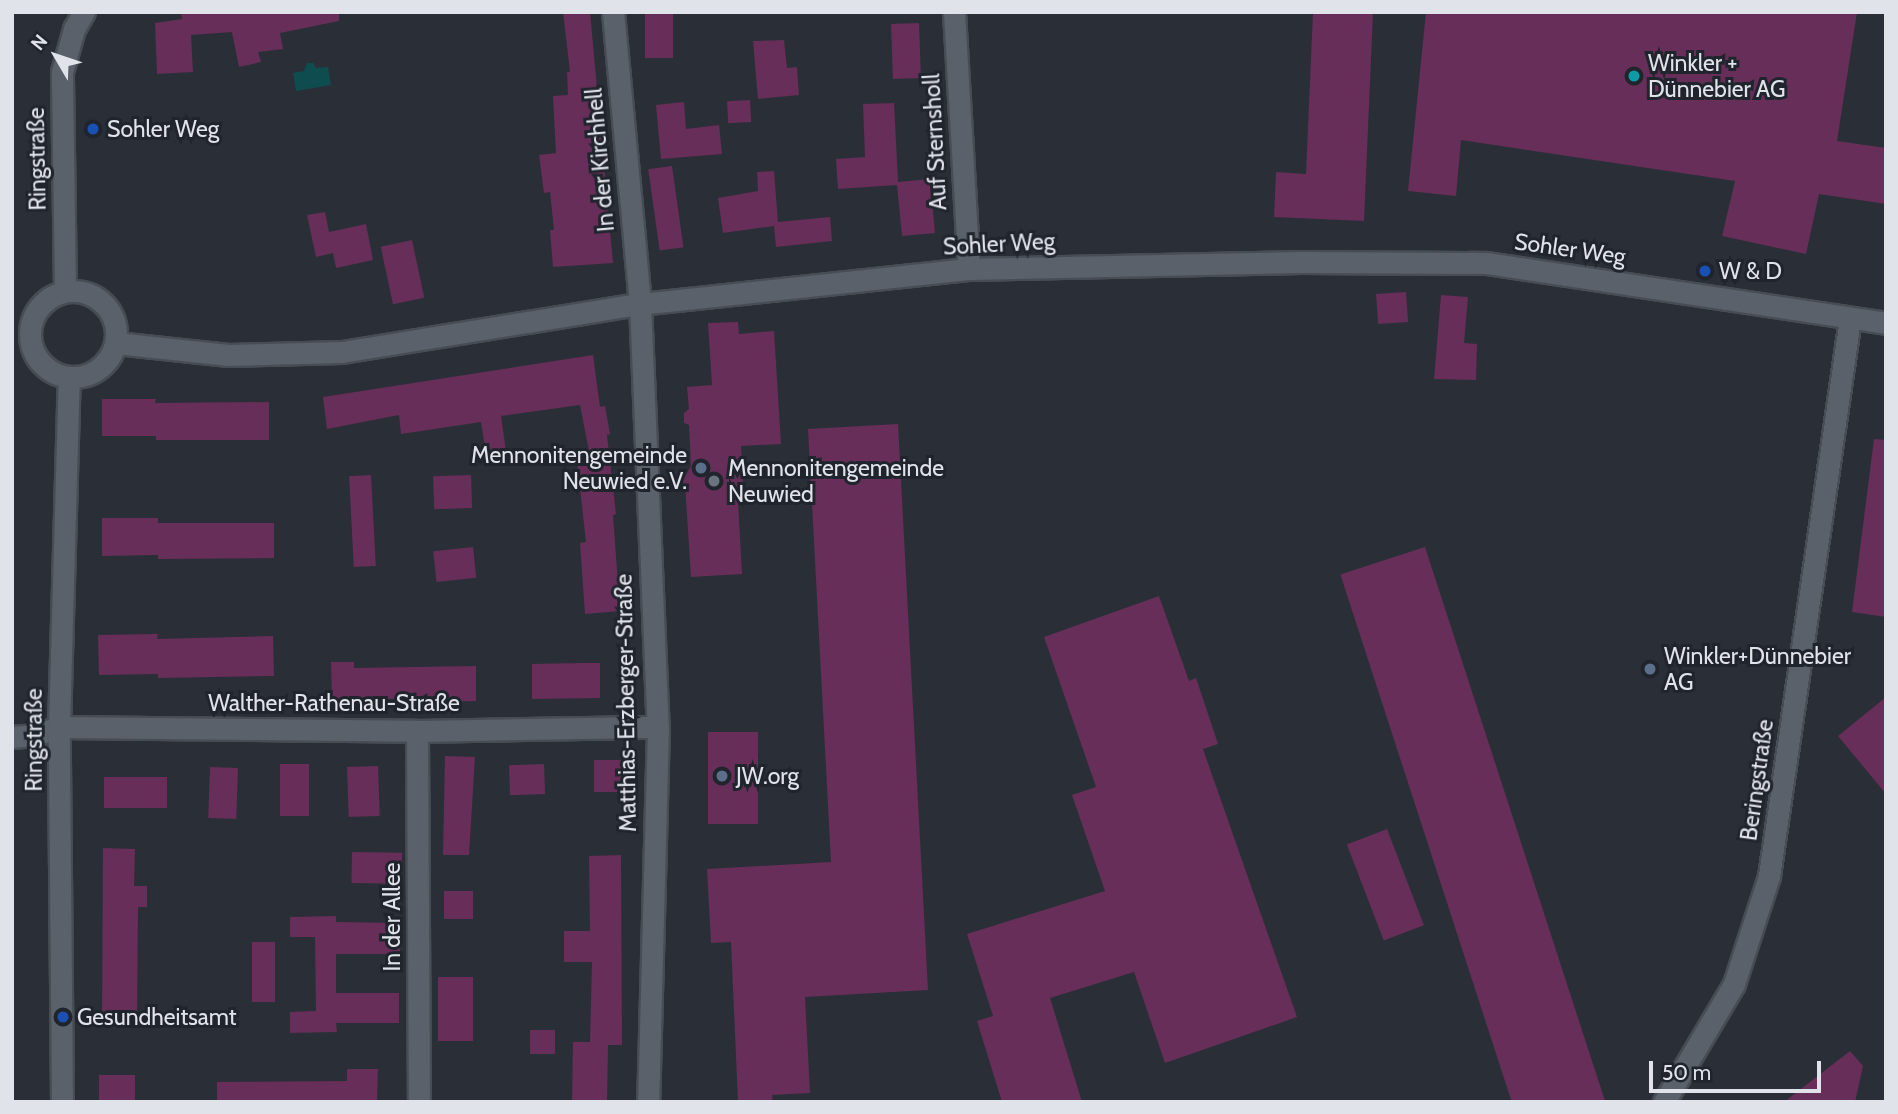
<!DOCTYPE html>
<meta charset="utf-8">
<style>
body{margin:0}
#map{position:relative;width:1898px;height:1114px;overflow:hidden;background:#2a2f37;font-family:Cabin,sans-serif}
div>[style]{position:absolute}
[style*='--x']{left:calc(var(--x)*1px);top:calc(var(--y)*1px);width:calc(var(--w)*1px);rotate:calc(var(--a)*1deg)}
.water>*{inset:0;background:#0f4c4f}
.building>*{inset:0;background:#662e58;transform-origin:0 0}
.roads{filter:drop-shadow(2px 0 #484c54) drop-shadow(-2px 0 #484c54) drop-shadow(0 2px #484c54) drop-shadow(0 -2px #484c54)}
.street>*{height:21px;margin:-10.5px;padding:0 10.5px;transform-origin:10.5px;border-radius:10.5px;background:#5a616a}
.street>.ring{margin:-10.5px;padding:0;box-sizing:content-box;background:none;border:21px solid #5a616a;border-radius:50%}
.dots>*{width:19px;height:19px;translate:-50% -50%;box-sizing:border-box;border:4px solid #20252d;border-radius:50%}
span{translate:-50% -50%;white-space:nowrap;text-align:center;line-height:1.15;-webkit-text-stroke:6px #20252d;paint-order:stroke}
.poi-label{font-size:23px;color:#e0e3e9}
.left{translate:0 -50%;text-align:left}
.right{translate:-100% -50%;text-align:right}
.street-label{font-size:23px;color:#e0e3e9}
.frame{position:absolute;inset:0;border:14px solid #e0e3e9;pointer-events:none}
.north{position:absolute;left:21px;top:21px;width:70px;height:70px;-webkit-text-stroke:5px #20252d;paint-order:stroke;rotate:309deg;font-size:19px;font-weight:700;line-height:28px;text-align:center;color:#e0e3e9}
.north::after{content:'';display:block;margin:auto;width:24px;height:32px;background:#e0e3e9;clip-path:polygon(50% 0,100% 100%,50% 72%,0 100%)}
.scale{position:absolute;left:1649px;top:1061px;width:172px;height:32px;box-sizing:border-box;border:4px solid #e0e3e9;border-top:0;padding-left:9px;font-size:21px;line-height:24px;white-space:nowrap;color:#e0e3e9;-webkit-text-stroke:5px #20252d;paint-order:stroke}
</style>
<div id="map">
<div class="water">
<i style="clip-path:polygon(307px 63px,313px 63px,316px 68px,328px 67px,331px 85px,296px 91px,293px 73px,304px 71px)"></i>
</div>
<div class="building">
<i style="clip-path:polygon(181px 12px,339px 12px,339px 21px,280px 33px,283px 49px,258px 52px,261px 62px,239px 67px,232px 32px,191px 35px,193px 72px,157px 74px,155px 23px,182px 19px)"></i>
<i style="clip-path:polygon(563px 12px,590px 12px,613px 263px,553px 267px,550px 230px,554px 230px,550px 192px,544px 193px,539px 155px,556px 153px,553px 96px,568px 95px,567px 72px,570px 72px)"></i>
<i style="left:645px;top:12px;width:28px;height:46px"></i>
<i style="clip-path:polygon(1313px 12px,1373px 12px,1364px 221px,1274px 217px,1276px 172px,1306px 174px)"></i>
<i style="clip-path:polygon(1426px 12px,1857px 12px,1837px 141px,1886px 148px,1886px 204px,1819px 194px,1806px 254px,1722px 236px,1735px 181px,1461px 140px,1456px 196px,1408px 191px)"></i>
<i style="left:919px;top:23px;width:55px;height:28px;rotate:88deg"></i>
<i style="clip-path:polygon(784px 40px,787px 68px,797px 67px,799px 95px,758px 99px,753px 41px)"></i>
<i style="left:750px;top:100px;width:22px;height:23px;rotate:87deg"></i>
<i style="clip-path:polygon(684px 102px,686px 129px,719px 125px,722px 154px,661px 159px,656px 105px)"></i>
<i style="clip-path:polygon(894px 103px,898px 182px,930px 179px,935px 233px,902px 236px,897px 185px,838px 189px,836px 159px,865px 157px,863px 104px)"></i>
<i style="left:672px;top:166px;width:82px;height:24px;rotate:82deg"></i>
<i style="clip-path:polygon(774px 171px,778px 222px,830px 217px,832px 241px,776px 247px,774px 226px,723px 233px,718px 198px,758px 191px,757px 172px)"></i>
<i style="clip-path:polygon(325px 212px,329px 232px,366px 224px,373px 260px,336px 268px,333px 253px,316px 257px,307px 215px)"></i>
<i style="left:412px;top:240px;width:59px;height:32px;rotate:78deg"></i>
<i style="left:1406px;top:292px;width:30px;height:30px;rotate:86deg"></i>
<i style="clip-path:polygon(1441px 295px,1468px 297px,1464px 343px,1477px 344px,1476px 380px,1434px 379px)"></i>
<i style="clip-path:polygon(738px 322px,739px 334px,774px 331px,781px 444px,741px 446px,744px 501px,738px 501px,742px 574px,691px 577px,685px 484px,682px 482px,691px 466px,689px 425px,684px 423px,684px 413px,689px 409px,687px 387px,712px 385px,708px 323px)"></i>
<i style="clip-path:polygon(593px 355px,600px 407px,605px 406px,610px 434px,607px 435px,616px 514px,613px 515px,620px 611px,585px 614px,580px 543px,586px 542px,576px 452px,589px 451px,580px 405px,501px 416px,506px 451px,486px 454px,481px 422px,401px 434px,399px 415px,327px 429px,323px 397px)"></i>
<i style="clip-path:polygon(102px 399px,156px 399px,155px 403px,269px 402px,269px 440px,156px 440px,156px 436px,102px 436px)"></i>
<i style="clip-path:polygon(898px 424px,928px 990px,805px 997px,810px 1093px,772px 1095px,773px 1102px,738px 1102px,731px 942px,711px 943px,707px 869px,831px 862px,808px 429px)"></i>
<i style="clip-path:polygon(1874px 439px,1886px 440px,1886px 617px,1852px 612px)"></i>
<i style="left:371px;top:475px;width:91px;height:22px;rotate:87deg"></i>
<i style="left:471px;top:475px;width:33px;height:38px;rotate:88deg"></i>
<i style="clip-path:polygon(102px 518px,158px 518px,158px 523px,274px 523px,274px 558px,158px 559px,158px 555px,102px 556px)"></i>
<i style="left:473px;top:547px;width:31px;height:40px;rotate:84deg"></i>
<i style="left:1425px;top:547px;width:585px;height:89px;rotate:72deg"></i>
<i style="clip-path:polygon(1159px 596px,1189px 681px,1196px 678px,1218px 744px,1203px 749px,1297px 1017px,1165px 1063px,1134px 972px,1050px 998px,1082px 1102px,1002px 1102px,977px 1021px,993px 1016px,967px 934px,1105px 891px,1072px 795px,1096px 787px,1044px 637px)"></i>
<i style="clip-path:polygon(158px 634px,157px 639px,273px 636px,274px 676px,158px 678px,158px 674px,99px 675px,98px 635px)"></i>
<i style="clip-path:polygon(331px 662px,354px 662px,354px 668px,476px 666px,476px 701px,430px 702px,430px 698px,332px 700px)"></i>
<i style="clip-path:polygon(583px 663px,600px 663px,600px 698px,532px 699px,532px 664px)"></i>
<i style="clip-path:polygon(1886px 697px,1886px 794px,1838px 736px)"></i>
<i style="left:708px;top:732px;width:50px;height:92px"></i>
<i style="clip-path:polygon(445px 756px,475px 757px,469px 855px,443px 855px)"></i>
<i style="left:594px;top:760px;width:27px;height:32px"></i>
<i style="left:280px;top:764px;width:29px;height:52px"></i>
<i style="left:544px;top:764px;width:30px;height:35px;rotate:88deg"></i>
<i style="left:378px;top:766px;width:50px;height:31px;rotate:88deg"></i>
<i style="left:210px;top:767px;width:28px;height:51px;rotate:2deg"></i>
<i style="left:104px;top:777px;width:63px;height:31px"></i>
<i style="left:1387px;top:829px;width:103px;height:43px;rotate:69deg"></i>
<i style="clip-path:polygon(103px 848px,135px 849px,134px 886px,147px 886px,147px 907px,138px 907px,137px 1022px,102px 1022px)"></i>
<i style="left:352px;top:852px;width:50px;height:31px;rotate:1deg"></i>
<i style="clip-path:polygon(621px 855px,622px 1045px,608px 1045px,607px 1102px,572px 1102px,573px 1042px,590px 1042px,592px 962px,564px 962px,564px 931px,590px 931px,589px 856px)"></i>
<i style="left:444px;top:891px;width:29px;height:28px"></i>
<i style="clip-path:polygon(336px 916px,336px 922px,400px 923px,400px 954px,336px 954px,336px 993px,399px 993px,399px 1023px,336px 1023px,337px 1032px,290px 1033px,290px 1012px,316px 1011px,315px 937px,290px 937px,290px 917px)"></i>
<i style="left:252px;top:942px;width:23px;height:60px"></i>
<i style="left:438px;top:977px;width:35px;height:64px"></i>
<i style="left:530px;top:1030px;width:25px;height:24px"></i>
<i style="clip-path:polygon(1850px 1051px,1863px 1066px,1855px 1102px,1784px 1102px)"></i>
<i style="clip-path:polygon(347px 1069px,378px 1069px,377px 1102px,217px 1102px,217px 1082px,347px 1081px)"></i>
<i style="left:99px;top:1075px;width:36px;height:27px"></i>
</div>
<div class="roads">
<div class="street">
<i style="--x:613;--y:12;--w:293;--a:84.7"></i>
<i style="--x:640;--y:304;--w:423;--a:87.6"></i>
<i style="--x:658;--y:727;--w:375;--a:91.5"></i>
<i style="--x:954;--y:12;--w:257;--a:86.7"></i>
<i class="ring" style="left:30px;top:291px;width:65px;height:65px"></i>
<i style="--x:65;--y:291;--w:219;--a:-90.8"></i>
<i style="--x:62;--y:72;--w:45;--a:-74.4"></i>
<i style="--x:74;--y:29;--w:20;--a:-60"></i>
<i style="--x:116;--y:343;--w:113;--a:6.1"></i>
<i style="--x:228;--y:355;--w:114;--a:-1.5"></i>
<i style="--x:342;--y:352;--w:302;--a:-9.2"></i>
<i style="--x:640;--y:304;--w:331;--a:-6.1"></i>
<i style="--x:969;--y:269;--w:332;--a:-1.2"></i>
<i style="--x:1301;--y:262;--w:185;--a:0.3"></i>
<i style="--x:1486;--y:263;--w:404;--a:8.5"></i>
<i style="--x:417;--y:731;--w:371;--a:89.7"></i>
<i style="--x:12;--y:737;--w:23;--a:-5"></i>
<i style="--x:35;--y:735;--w:25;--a:-18"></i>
<i style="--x:59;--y:727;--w:358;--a:0.6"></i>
<i style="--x:417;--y:731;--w:241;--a:-1"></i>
<i style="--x:62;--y:1102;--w:375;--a:-90.5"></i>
<i style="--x:59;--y:727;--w:350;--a:-88.4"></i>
<i style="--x:1664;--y:1102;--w:137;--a:-59.3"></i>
<i style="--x:1734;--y:984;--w:114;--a:-72"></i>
<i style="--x:1769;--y:876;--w:563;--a:-81.73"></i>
</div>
</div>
<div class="dots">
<i style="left:1634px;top:76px;background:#0f9aa8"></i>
<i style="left:93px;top:129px;background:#1a4fb4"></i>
<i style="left:1705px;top:271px;background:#1a4fb4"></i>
<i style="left:701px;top:468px;background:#5c6f8a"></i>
<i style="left:714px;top:481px;background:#6b7280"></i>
<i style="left:1650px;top:669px;background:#5c6f8a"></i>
<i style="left:722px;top:776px;background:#5c6f8a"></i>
<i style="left:63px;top:1017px;background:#1a4fb4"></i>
</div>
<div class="poi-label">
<span class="left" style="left:1648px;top:76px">Winkler +<br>Dünnebier AG</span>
<span class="left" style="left:107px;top:129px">Sohler Weg</span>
<span class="left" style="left:1719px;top:271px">W &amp; D</span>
<span class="right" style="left:687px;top:468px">Mennonitengemeinde<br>Neuwied e.V.</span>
<span class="left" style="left:728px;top:481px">Mennonitengemeinde<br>Neuwied</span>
<span class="left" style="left:1664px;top:669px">Winkler+Dünnebier<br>AG</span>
<span class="left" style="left:736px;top:776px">JW.org</span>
<span class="left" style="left:77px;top:1017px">Gesundheitsamt</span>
</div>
<div class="street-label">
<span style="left:935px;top:142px;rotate:-93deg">Auf Sternsholl</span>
<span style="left:37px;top:159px;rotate:-91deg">Ringstraße</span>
<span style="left:600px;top:160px;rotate:-95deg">In der Kirchhell</span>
<span style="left:999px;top:244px;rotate:-3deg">Sohler Weg</span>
<span style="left:1570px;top:249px;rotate:8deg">Sohler Weg</span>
<span style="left:334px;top:703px">Walther-Rathenau-Straße</span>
<span style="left:626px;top:703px;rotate:-91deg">Matthias-Erzberger-Straße</span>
<span style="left:34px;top:740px;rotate:-90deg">Ringstraße</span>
<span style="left:1757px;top:780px;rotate:-82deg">Beringstraße</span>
<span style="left:392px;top:917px;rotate:-90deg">In der Allee</span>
</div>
<div class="frame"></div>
<div class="north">N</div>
<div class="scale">50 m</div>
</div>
